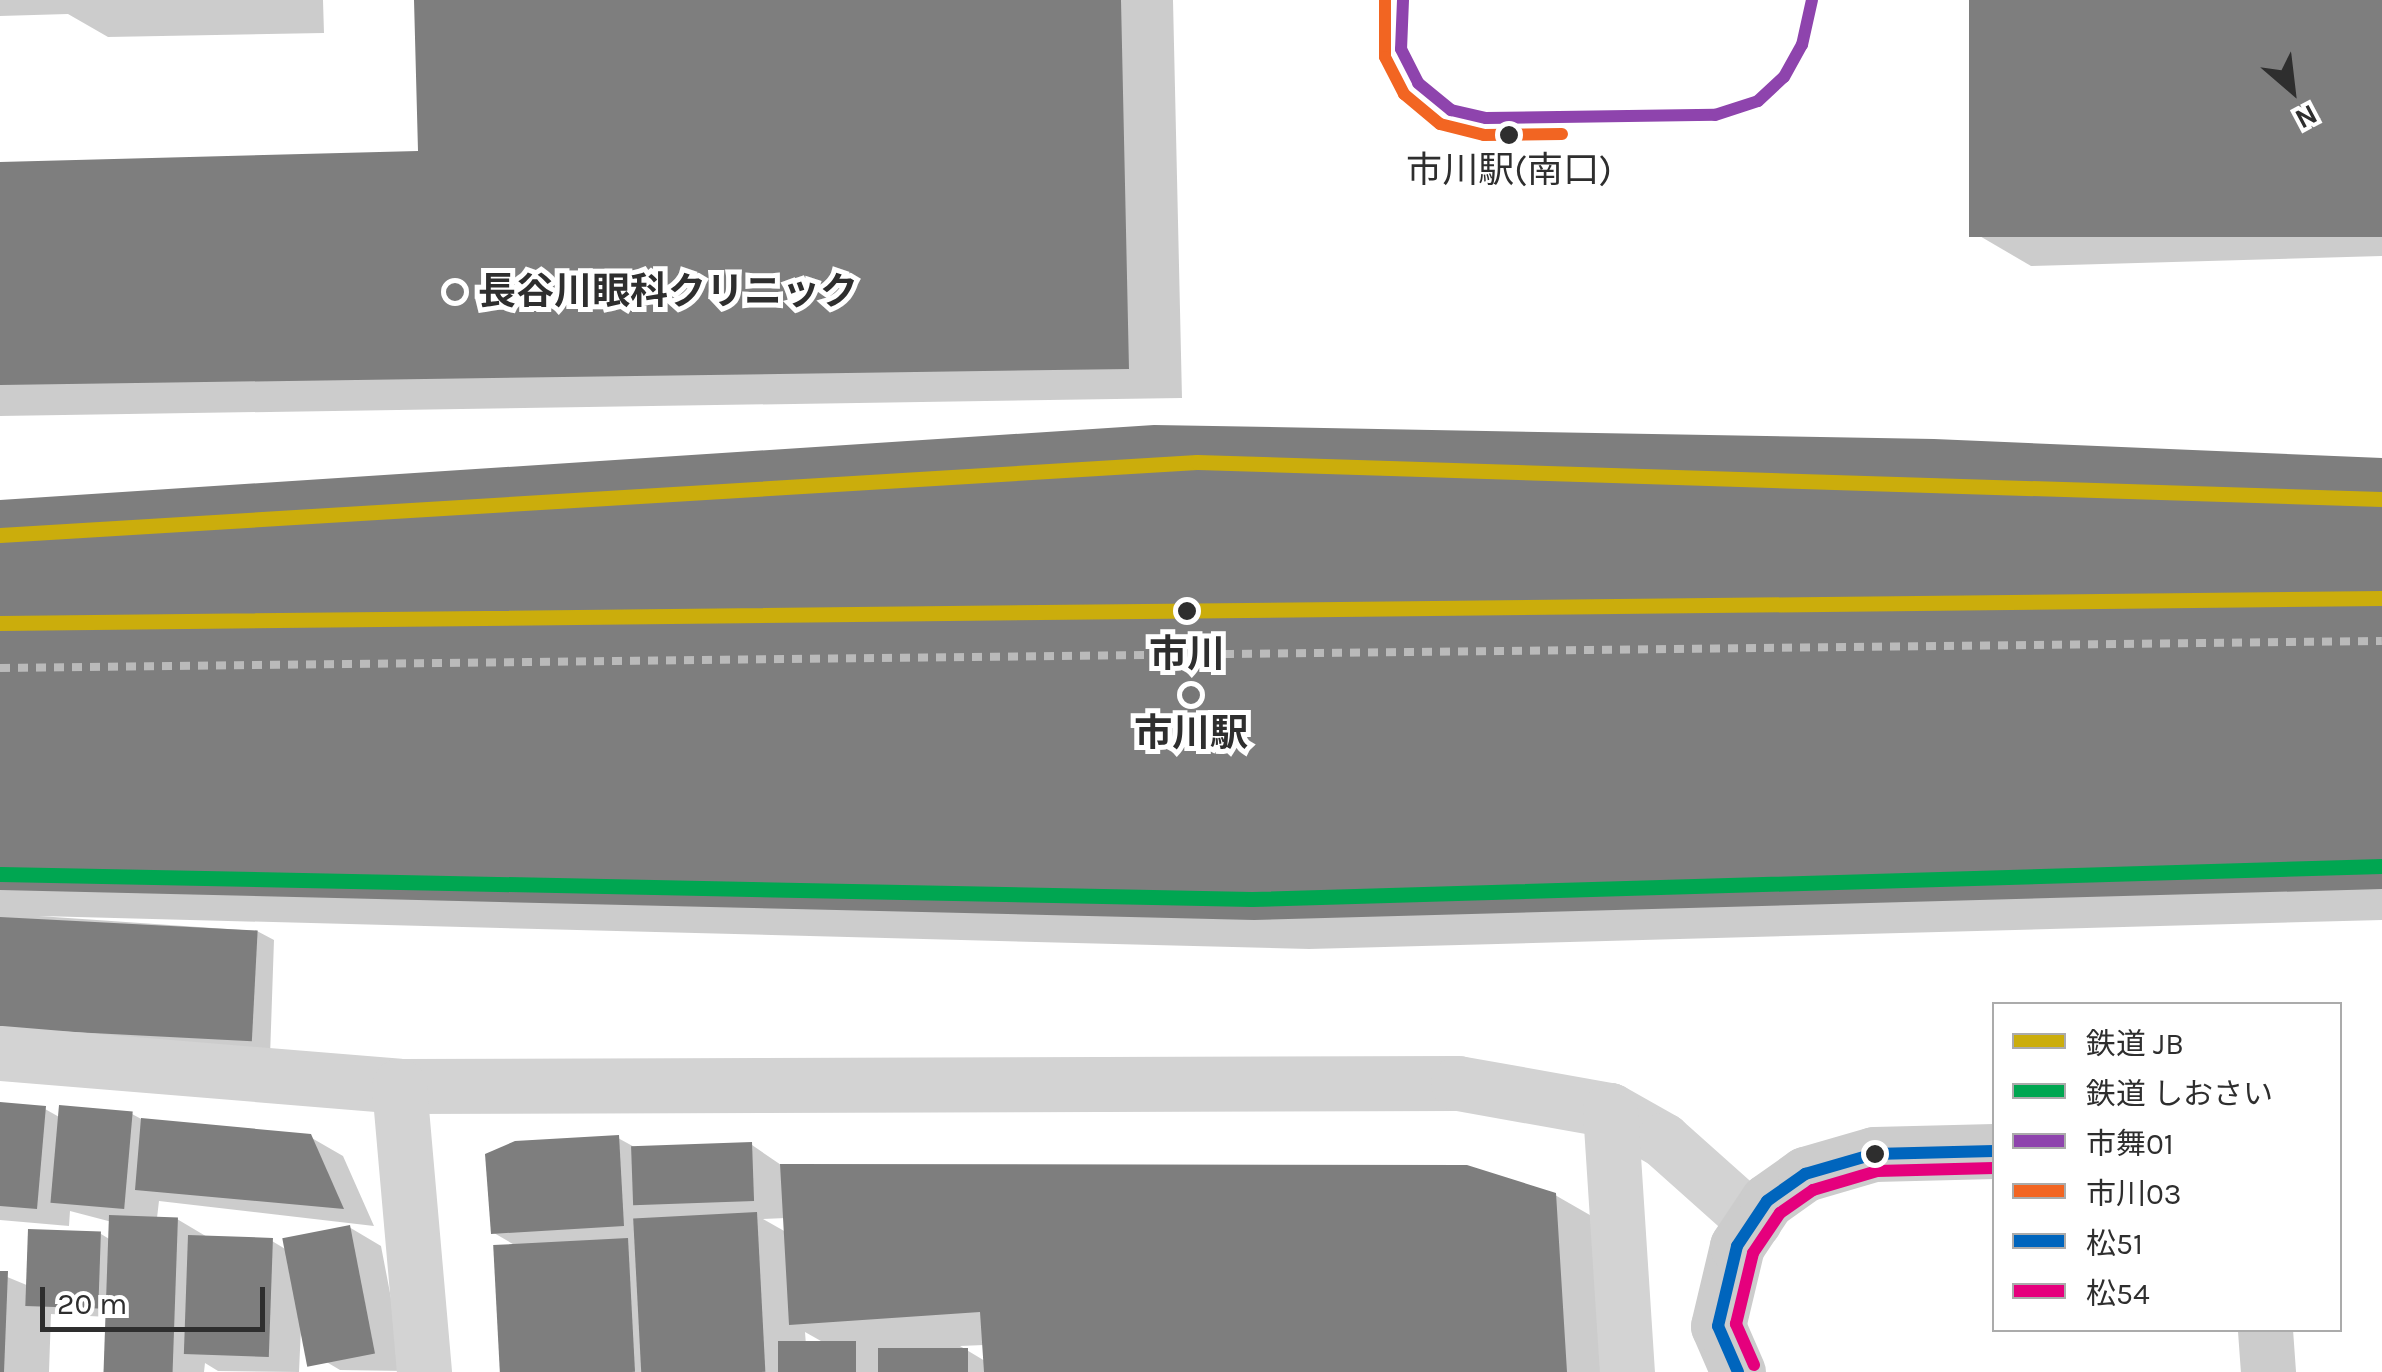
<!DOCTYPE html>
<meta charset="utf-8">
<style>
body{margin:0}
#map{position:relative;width:2382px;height:1372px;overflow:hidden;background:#fff;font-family:Karla,"Noto Sans JP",sans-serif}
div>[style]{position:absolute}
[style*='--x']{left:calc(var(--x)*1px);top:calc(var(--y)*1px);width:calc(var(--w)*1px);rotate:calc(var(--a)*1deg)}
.shadow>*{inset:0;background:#0003}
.building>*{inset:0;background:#7e7e7e;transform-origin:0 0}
.street>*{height:55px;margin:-27.5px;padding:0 27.5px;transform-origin:27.5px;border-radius:27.5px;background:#d3d3d3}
.secondary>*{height:55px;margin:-27.5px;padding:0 27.5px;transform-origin:27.5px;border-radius:27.5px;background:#ccc}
.rail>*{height:8px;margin-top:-4px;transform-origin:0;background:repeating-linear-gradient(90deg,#bababa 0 10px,transparent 0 18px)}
.bus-1>*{height:12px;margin:-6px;padding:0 6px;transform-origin:6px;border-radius:6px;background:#8e44ad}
.bus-2>*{height:12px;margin:-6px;padding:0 6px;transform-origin:6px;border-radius:6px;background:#f26522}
.bus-3>*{height:12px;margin:-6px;padding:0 6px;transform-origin:6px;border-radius:6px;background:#0065bd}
.bus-4>*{height:12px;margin:-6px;padding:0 6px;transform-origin:6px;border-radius:6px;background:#e5007d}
.rail-1>*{height:15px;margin:-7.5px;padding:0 7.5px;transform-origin:7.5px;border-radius:7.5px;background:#cbad0c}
.rail-2>*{height:15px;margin:-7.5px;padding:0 7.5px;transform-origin:7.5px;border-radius:7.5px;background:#00a651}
.dots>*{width:28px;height:28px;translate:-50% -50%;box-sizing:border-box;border:5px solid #fff;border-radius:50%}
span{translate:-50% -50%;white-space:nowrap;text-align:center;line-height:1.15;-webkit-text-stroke:10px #fff;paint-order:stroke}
.bus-label{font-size:36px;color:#2e2e2e}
.poi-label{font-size:38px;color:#2e2e2e;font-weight:700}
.left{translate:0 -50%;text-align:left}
.stop-label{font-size:38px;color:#2e2e2e;font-weight:700}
.legend{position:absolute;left:1992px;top:1002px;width:350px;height:330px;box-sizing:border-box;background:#fff;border:2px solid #ababab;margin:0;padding:12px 18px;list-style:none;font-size:30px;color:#2e2e2e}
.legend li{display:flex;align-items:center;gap:20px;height:50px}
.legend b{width:50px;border:2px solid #ababab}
.north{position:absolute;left:2242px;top:40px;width:100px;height:100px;-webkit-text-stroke:8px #fff;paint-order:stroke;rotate:152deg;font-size:28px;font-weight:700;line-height:40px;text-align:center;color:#2e2e2e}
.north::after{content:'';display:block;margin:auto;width:35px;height:45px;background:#2e2e2e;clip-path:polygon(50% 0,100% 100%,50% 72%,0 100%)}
.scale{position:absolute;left:40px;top:1287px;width:225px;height:45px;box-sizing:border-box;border:5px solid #2e2e2e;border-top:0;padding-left:12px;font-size:30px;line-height:35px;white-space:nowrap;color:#2e2e2e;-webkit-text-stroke:8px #fff;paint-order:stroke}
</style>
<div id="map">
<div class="shadow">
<i style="clip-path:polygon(0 0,323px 0,324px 33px,108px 37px,68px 14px,0 16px)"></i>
<i style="clip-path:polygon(417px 0,1173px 0,1182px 398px,0 416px,0 165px,421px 154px)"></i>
<i style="clip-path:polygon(1972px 0,2382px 0,2382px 256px,2031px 266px,1978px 235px)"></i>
<i style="clip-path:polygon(2382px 461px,2382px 920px,1309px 949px,39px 916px,257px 931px,274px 940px,270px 1057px,0 1034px,0 503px)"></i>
<i style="clip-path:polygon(0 1105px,45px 1109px,61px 1118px,132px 1114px,145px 1121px,310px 1137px,343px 1156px,374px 1226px,159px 1201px,157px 1218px,177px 1219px,209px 1238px,272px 1241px,287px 1250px,349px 1227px,381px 1246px,405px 1371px,340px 1370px,308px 1351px,301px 1328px,299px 1372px,218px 1371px,205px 1363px,204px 1372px,105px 1372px,108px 1317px,51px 1314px,49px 1372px,0 1372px,0 1274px,29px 1286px,101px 1234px,111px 1240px,112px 1222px,70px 1211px,69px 1226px,0 1220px)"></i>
<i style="clip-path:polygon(evenodd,618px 1138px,638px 1149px,752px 1145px,784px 1167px,1555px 1195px,1609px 1226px,1618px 1372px,502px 1372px,518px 1247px,494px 1233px,618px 1138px,786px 1218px,786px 1232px,763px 1219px,786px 1218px,618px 1138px,805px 1332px,828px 1345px,806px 1345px,805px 1332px,618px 1138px,984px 1345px,985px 1361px,960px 1346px,984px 1345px)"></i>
</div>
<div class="building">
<i style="clip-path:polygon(414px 0,1121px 0,1129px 369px,0 385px,0 162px,418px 151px)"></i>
<i style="left:1969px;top:0;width:413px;height:237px"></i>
<i style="clip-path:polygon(1154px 425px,1934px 439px,2382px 458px,2382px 889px,1254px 920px,0 890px,0 500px)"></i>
<i style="left:0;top:917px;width:258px;height:111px;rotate:3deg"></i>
<i style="clip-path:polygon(0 1102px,46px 1106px,37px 1209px,0 1206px)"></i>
<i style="left:59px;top:1105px;width:74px;height:98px;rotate:5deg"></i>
<i style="clip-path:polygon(141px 1118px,311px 1134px,344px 1209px,135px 1190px)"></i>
<i style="clip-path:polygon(619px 1135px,624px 1226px,491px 1234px,485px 1154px,515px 1141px)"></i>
<i style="left:752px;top:1142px;width:59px;height:121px;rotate:88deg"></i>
<i style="clip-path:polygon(780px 1164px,1467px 1165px,1556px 1193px,1567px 1372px,984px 1372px,980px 1312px,789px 1325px)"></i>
<i style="left:757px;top:1212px;width:160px;height:124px;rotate:87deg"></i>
<i style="left:109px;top:1215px;width:69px;height:157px;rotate:2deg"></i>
<i style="left:350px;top:1225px;width:131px;height:69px;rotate:79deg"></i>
<i style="left:28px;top:1229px;width:73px;height:77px;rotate:2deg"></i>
<i style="left:188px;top:1235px;width:85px;height:119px;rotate:2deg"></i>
<i style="left:628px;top:1238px;width:134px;height:135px;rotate:87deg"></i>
<i style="clip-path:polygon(0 1271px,8px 1271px,4px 1372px,0 1372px)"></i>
<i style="left:856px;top:1341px;width:31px;height:78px;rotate:90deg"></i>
<i style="left:968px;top:1348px;width:24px;height:90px;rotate:90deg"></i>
</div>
<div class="street">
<i style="--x:0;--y:1053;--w:400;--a:4.7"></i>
<i style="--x:399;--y:1086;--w:1059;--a:-0.16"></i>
<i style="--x:1458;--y:1083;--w:154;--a:10.1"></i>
<i style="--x:1610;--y:1110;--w:61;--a:29.5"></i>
<i style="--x:1663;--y:1140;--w:122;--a:41.7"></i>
<i style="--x:399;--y:1086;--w:287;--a:85"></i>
<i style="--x:1610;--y:1110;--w:263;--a:86.3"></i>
</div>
<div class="secondary">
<i style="--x:2265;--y:1330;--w:42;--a:85.9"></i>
<i style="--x:1738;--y:1372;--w:50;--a:-113.5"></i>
<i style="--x:1718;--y:1326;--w:82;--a:-76.6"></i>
<i style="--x:1737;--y:1246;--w:54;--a:-56.3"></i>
<i style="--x:1767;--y:1201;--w:47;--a:-35.4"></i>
<i style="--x:1805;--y:1174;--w:72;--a:-16.2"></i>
<i style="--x:1874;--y:1154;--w:120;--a:-1.4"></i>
</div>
<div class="rail">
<i style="--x:0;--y:668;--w:2382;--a:-0.65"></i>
</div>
<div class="bus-1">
<i style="--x:1403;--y:0;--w:49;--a:92.3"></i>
<i style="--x:1401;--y:49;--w:38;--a:63"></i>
<i style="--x:1418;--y:83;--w:43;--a:39.3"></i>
<i style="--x:1451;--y:110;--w:36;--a:13"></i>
<i style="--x:1486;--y:118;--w:229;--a:-0.8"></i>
<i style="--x:1715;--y:115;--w:45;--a:-18"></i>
<i style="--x:1758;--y:101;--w:35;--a:-43"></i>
<i style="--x:1784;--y:77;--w:37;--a:-61"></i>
<i style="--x:1802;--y:45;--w:46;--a:-77.5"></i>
</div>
<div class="bus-2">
<i style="--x:1385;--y:0;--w:57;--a:90"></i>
<i style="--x:1385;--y:57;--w:42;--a:62.8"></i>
<i style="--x:1404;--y:94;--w:47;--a:39.8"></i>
<i style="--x:1440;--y:124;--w:45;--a:14"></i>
<i style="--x:1484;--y:135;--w:78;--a:-0.7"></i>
</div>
<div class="bus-3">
<i style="--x:1738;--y:1372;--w:50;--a:-113.5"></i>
<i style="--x:1718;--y:1326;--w:82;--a:-76.6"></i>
<i style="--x:1737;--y:1246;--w:54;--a:-56.3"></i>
<i style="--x:1767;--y:1201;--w:47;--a:-35.4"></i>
<i style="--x:1805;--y:1174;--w:72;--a:-16.2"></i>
<i style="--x:1874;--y:1154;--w:120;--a:-1.4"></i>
</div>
<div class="bus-4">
<i style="--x:1754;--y:1365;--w:45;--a:-113.7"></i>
<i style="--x:1736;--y:1324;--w:73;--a:-76.5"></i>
<i style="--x:1753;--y:1253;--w:48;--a:-56"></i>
<i style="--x:1780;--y:1213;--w:40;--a:-34.9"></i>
<i style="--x:1813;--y:1190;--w:67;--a:-16.5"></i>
<i style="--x:1877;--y:1171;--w:117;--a:-1.5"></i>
</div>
<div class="rail-1">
<i style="--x:0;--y:535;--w:1199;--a:-3.49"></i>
<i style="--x:1197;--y:462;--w:1186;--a:1.79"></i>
<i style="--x:0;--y:623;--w:2382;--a:-0.6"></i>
</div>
<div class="rail-2">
<i style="--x:0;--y:874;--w:1252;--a:1.14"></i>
<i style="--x:1252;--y:899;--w:1130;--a:-1.67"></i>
</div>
<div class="dots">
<i style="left:1509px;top:135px;background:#2e2e2e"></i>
<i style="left:455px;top:292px;background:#777"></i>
<i style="left:1187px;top:611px;background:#2e2e2e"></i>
<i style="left:1191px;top:695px;background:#777"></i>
<i style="left:1875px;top:1154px;background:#2e2e2e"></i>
</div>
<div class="bus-label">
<span style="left:1509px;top:171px">市川駅(南口)</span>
</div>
<div class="poi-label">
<span class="left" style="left:478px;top:292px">長谷川眼科クリニック</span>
<span style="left:1191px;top:734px">市川駅</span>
</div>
<div class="stop-label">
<span style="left:1187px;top:655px">市川</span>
</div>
<ul class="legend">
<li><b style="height:12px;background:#cbad0c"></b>鉄道 JB</li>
<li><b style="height:12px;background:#00a651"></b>鉄道 しおさい</li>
<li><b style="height:12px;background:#8e44ad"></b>市舞01</li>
<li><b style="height:12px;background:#f26522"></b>市川03</li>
<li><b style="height:12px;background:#0065bd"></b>松51</li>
<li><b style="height:12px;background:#e5007d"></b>松54</li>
</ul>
<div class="north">N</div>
<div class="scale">20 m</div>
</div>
